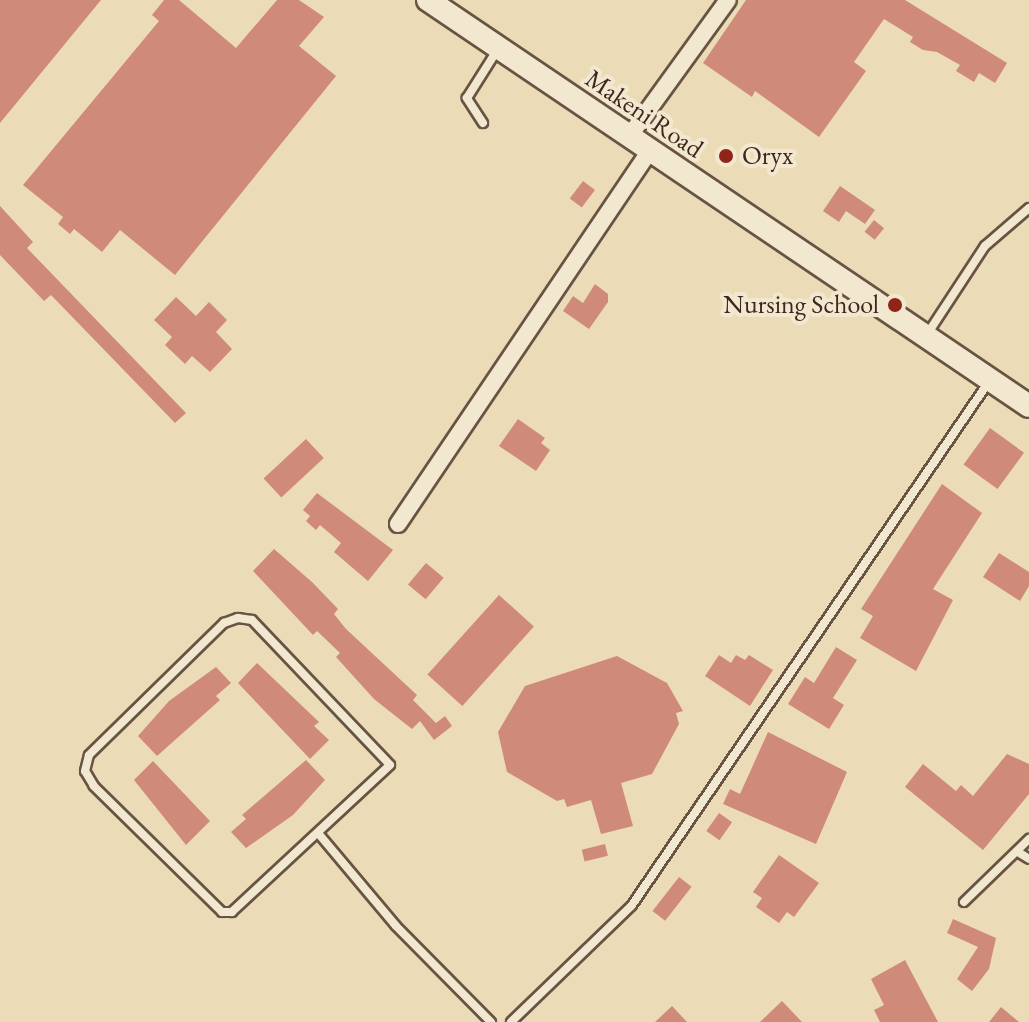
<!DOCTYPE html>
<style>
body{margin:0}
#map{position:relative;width:1029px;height:1022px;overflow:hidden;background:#ebdcb7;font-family:"EB Garamond",serif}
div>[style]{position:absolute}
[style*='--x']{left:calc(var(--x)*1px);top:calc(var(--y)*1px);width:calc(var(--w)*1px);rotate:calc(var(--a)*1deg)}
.building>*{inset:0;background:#d08a79;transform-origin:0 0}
.roads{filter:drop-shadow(2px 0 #695344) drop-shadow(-2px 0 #695344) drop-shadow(0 2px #695344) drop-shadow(0 -2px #695344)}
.service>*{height:8px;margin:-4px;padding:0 4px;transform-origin:4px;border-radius:4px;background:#f2e8d0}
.minor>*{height:16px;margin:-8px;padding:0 8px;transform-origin:8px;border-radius:8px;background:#f2e8d0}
.secondary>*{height:22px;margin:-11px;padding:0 11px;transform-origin:11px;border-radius:11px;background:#f2e8d0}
.dots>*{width:22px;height:22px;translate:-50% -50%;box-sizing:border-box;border:4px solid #f2e8d0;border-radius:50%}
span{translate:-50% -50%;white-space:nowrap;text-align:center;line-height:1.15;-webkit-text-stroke:8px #f2e8d0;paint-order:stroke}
.street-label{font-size:26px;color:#3e251d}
.poi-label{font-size:26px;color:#3e251d}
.left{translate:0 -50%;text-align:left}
.right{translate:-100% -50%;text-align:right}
</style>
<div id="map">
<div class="building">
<i style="clip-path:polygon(0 0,101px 0,0 123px)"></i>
<i style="clip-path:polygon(164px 0,179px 0,236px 48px,277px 0,299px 0,324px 17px,299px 46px,336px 76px,175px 275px,120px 230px,102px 252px,74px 229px,70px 234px,58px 224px,63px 217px,23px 185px,159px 21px,152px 15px)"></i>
<i style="clip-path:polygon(746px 0,905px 0,1007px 63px,995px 83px,979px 73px,974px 82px,956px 71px,960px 65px,937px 52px,923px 50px,910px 42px,913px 37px,884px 19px,854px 62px,866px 71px,819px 137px,755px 91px,752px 97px,703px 63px)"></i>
<i style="left:583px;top:181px;width:15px;height:22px;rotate:37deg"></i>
<i style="clip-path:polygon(840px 186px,875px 210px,865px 224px,846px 211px,839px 222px,823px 211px)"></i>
<i style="clip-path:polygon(0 206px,33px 242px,27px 248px,186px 413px,175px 423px,51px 295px,44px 301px,0 255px)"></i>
<i style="left:874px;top:220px;width:13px;height:15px;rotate:39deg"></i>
<i style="clip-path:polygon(595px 284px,608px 294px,608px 302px,589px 329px,563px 311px,573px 296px,583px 303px)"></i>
<i style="clip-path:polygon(176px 297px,196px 316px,209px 302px,227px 320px,216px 332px,232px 349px,210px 372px,192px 356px,185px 364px,165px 345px,172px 337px,154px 320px)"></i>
<i style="clip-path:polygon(518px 419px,545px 438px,541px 443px,550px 450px,536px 471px,499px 446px)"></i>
<i style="left:990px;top:428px;width:42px;height:45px;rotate:36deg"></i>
<i style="left:306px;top:439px;width:26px;height:58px;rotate:47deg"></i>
<i style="clip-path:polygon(942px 484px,982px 513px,933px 589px,953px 600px,916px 671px,860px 638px,873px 616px,861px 609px)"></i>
<i style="clip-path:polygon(317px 493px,393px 550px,368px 581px,334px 552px,341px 543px,320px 525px,316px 530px,306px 521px,310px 516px,303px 510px)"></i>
<i style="clip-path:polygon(274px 549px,312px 582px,338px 609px,334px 614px,346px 629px,417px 695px,413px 700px,436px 723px,445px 716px,452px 726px,434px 740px,420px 721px,412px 729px,374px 699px,336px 657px,340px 653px,317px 631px,313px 635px,253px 571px)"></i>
<i style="clip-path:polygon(999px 553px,1029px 572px,1029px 586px,1020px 601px,983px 577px)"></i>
<i style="left:426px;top:563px;width:23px;height:28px;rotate:40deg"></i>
<i style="left:499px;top:595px;width:47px;height:107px;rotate:42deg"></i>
<i style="clip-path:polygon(836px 647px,857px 660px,833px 698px,844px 705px,829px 729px,788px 704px,805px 677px,814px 683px)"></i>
<i style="clip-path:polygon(719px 655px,731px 663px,736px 655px,745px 660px,749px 655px,773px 670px,750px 706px,705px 676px)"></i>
<i style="clip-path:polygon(617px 656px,667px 683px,683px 711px,676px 713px,679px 724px,652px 774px,621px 783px,633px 826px,601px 834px,591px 800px,567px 807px,564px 799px,557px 801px,507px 772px,498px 732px,525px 686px)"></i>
<i style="clip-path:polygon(257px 663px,319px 722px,314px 726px,329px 740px,310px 759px,238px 683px)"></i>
<i style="clip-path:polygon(216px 667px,231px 683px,216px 696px,220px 700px,157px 756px,138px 736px,169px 701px)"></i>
<i style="clip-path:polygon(768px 732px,847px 772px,816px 844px,723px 804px,730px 789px,740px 794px)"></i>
<i style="clip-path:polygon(1007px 754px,1029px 764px,1029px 794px,983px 850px,905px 787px,923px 764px,956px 791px,961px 785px,973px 796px)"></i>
<i style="clip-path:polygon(306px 760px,325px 780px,293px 815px,246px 848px,231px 832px,246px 819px,242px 815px)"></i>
<i style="clip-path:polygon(153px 761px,210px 821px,186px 845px,134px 780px)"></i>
<i style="left:719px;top:813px;width:16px;height:22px;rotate:35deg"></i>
<i style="left:605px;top:844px;width:12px;height:24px;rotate:76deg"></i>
<i style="clip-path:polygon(779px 855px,819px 883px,794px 917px,787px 912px,779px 923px,756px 907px,762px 898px,753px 892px)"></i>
<i style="left:679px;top:877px;width:16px;height:43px;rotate:38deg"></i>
<i style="clip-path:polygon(953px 919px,996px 938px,989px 969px,972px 991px,957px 979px,978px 947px,947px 933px)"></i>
<i style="clip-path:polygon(905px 960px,938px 1022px,880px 1022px,874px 1010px,884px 1005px,871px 979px)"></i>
<i style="clip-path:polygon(782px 1001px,802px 1022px,760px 1022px)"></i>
<i style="clip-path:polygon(672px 1006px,687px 1022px,655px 1022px)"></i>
<i style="clip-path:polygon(1001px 1007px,1019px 1022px,989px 1022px)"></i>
</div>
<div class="roads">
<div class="service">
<i style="--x:483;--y:123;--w:30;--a:-123"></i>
<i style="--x:467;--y:98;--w:58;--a:-57.7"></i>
<i style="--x:926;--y:336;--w:108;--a:-56.8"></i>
<i style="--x:985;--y:246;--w:58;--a:-40.8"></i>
<i style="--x:238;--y:618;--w:14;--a:8"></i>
<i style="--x:252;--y:620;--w:200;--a:46.4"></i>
<i style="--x:390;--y:765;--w:216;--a:137.1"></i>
<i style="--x:232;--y:912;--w:10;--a:180"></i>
<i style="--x:222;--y:912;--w:180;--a:-135.5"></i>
<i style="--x:94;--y:786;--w:17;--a:-121"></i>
<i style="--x:85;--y:771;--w:16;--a:-76"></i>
<i style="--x:89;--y:755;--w:189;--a:-44.4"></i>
<i style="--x:224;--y:623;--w:15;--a:-20"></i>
<i style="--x:318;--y:833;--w:121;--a:50"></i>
<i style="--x:396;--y:926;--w:135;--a:45.3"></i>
<i style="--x:1018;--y:852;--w:13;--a:32"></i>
<i style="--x:964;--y:902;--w:91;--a:-44.1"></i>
<i style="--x:511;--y:1022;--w:168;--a:-44"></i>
<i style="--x:632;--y:905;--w:635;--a:-55.71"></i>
</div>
<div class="minor">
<i style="--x:628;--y:138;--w:170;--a:-54.1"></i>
<i style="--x:398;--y:524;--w:449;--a:-56"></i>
</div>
<div class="secondary">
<i style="--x:428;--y:0;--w:725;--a:34.04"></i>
</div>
</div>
<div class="dots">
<i style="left:726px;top:156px;background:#8f2418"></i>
<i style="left:895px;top:305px;background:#8f2418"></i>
</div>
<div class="street-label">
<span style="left:644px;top:114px;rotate:34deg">Makeni Road</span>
</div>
<div class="poi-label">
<span class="left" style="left:742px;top:156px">Oryx</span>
<span class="right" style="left:879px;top:305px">Nursing School</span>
</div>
</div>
